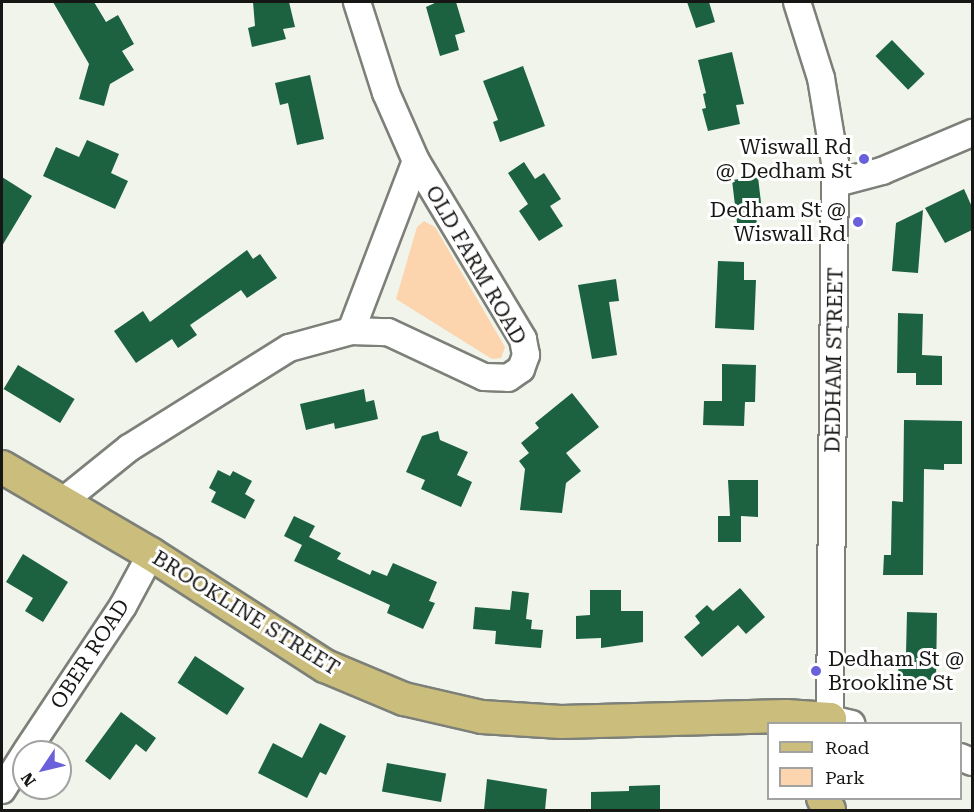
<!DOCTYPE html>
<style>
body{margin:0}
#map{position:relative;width:974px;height:812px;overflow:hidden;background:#f0f4eb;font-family:"Roboto Serif",serif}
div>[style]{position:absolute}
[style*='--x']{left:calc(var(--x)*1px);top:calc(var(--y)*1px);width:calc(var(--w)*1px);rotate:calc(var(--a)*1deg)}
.green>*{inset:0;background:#fcd4ad}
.building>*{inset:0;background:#1c6140;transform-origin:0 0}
.roads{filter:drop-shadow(2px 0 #7c8078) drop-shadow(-2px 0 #7c8078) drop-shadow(0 2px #7c8078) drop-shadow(0 -2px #7c8078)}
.minor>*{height:26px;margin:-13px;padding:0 13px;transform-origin:13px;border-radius:13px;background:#fff}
.major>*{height:32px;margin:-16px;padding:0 16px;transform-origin:16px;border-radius:16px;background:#cbbd7c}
.dots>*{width:16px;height:16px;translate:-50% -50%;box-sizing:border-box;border:3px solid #fff;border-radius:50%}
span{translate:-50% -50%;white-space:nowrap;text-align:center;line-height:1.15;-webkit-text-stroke:6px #fff;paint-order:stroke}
.poi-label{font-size:21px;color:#161714}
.right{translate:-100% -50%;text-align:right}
.left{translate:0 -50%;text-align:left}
.street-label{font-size:21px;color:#161714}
.frame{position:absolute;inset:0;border:3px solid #161714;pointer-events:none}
.legend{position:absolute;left:767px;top:722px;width:195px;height:78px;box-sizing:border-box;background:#fff;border:2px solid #a2a2a1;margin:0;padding:8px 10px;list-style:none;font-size:18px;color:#161714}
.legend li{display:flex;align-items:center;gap:12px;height:30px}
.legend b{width:30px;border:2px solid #a2a2a1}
.north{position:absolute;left:12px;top:740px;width:60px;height:60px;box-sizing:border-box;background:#fff;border:2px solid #a2a2a1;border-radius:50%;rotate:235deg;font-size:16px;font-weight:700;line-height:24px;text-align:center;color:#161714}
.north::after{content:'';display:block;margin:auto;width:21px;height:27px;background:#6960da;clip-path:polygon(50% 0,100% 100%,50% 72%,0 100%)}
</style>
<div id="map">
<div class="green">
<i style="clip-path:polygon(424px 221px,435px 227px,505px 347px,501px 358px,492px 359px,396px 299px,417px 227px)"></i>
</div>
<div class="building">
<i style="clip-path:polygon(53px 2px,94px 2px,106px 22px,118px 15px,134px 44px,122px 51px,134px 70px,110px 84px,104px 106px,79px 99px,89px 64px)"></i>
<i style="clip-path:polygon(253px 2px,289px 2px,295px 27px,283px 29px,286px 39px,252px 47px,248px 28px,255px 26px)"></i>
<i style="clip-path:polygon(437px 2px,456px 2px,465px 32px,455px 35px,459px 50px,440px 56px,426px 7px)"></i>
<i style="clip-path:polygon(687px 2px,709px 2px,715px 22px,696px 28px)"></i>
<i style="left:892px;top:40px;width:47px;height:23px;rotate:46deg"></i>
<i style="clip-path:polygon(732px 52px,744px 104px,736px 105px,740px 124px,708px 131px,702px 109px,706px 108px,703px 94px,706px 93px,698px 60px)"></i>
<i style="clip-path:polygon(523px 66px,545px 126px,500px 142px,493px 122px,498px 120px,483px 81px)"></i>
<i style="clip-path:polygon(310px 75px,324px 139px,297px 145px,288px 103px,280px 105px,275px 83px)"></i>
<i style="clip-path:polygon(87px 140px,119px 154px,111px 173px,128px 181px,115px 209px,43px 176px,56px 147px,79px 157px)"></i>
<i style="clip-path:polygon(524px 162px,535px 179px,544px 173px,561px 199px,550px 206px,563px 226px,539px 241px,519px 211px,528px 204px,508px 173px)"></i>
<i style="clip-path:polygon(2px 177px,32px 196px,2px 246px)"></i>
<i style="clip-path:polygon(758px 177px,762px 211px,755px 212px,758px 229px,738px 231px,732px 180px)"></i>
<i style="clip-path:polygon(964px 189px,972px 207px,972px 230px,945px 243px,925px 208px)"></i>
<i style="clip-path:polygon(923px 210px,918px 273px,892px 271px,896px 223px)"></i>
<i style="clip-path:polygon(247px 250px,253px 259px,260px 254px,277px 278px,247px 298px,241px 290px,190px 325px,197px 335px,178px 348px,172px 339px,136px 363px,114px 331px,143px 311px,150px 322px)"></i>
<i style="clip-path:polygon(718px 261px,744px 262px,744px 280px,756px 280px,754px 330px,715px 328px)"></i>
<i style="clip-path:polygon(616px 279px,619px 301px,609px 302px,617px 355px,592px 359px,578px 285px)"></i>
<i style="clip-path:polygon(898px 313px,923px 314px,922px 355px,942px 356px,942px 385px,916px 385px,916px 373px,897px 373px)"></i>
<i style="clip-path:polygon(722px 364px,756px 365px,755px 402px,745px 402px,744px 426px,703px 425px,704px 401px,722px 401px)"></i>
<i style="left:18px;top:365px;width:66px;height:28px;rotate:31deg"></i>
<i style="clip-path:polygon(364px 389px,366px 402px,374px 400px,378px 419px,335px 429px,334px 423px,306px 430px,300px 404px)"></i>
<i style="clip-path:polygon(572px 393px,599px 427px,566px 453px,581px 471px,566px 483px,562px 513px,520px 510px,525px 469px,519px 461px,529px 453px,521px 443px,539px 428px,535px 423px)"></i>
<i style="clip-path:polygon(904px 420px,962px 421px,962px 464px,944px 464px,944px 470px,924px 469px,923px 575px,883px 575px,884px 555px,891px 555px,892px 501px,903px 502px)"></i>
<i style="clip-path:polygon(438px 431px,440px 440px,468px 452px,457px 475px,472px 482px,461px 507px,421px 489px,425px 480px,406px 472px,422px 436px)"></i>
<i style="clip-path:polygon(218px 470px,230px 476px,233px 471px,252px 481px,245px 494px,255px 500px,245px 519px,211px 502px,216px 492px,209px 488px)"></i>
<i style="clip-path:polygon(728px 480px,758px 480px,758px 517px,741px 516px,741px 542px,718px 542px,718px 516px,730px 516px)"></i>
<i style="clip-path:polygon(294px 516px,315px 526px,309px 537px,341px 553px,337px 559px,370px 575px,372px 570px,387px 576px,393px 563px,437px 582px,429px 601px,435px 603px,423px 629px,387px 613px,390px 605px,294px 561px,302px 545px,284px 536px)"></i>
<i style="clip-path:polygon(23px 554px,68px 582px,43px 622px,25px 611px,33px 598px,6px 582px)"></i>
<i style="clip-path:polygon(740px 588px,765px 617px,746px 634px,738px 625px,702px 657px,684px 637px,700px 623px,695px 616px,707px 605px,713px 611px)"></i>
<i style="clip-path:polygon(590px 590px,621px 590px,621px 611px,643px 611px,643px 642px,601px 648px,601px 638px,576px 639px,576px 616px,590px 615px)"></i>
<i style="clip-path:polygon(512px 591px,529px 593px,526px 619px,532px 620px,531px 629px,543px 630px,541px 648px,495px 644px,496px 631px,473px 629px,475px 607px,510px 610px)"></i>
<i style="clip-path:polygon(907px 612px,937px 613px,936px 680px,898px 679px,899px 653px,906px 654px)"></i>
<i style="left:195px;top:656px;width:59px;height:32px;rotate:33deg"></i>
<i style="clip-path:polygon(121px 712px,156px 738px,146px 752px,136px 744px,110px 780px,85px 761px)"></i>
<i style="clip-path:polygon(320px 723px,346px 736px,326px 775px,320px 772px,307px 798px,258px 773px,273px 743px,302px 758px)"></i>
<i style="left:387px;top:763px;width:60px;height:29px;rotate:10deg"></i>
<i style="clip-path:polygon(487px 779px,547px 789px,545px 810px,484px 810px)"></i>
<i style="clip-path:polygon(660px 785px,660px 810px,591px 810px,591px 792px,629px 791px,629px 786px)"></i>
</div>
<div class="roads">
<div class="minor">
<i style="--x:797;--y:2;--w:80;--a:72.5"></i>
<i style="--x:821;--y:78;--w:86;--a:80.6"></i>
<i style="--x:835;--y:163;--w:556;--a:90.52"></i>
<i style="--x:830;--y:719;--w:22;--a:13"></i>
<i style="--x:837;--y:183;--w:47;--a:-14.9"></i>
<i style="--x:882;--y:171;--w:98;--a:-22.9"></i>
<i style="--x:351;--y:331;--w:37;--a:2"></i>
<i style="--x:388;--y:332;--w:106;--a:25.1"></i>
<i style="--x:484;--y:377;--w:24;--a:2"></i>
<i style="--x:508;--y:378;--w:16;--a:-35"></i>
<i style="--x:521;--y:369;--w:15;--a:-70"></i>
<i style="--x:526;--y:355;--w:16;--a:-101"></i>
<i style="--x:523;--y:339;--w:208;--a:-121"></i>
<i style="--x:62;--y:502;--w:86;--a:-38.9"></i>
<i style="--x:129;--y:448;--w:189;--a:-32"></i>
<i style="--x:289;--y:348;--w:64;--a:-15.3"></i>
<i style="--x:351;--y:331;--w:182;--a:-69.1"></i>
<i style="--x:416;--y:161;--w:74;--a:-113.8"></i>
<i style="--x:386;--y:93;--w:96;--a:-107.7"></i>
<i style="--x:26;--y:752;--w:175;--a:-56.4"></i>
<i style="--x:123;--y:606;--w:59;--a:-61.7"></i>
<i style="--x:960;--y:757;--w:13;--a:23"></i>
<i style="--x:2;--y:790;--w:41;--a:-57.8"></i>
</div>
<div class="major">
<i style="--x:2;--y:467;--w:173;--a:30.3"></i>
<i style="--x:151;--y:554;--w:207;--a:32.8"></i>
<i style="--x:325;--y:666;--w:86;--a:22.7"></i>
<i style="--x:404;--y:699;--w:80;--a:13"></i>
<i style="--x:482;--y:717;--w:79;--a:3.6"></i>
<i style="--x:561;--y:722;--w:225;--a:-1.5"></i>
<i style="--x:786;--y:716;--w:44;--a:3.9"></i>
<i style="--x:830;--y:719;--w:5;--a:90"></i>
<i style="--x:823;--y:798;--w:13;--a:63"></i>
</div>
</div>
<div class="dots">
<i style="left:864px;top:159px;background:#6960da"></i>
<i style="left:858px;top:222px;background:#6960da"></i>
<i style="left:816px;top:671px;background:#6960da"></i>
</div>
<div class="poi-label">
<span class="right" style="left:852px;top:159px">Wiswall Rd<br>@ Dedham St</span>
<span class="right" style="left:846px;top:222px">Dedham St @<br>Wiswall Rd</span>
<span class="left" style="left:828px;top:671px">Dedham St @<br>Brookline St</span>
</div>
<div class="street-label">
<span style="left:476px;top:265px;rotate:60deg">OLD FARM ROAD</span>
<span style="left:834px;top:360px;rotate:-89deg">DEDHAM STREET</span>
<span style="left:246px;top:613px;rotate:32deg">BROOKLINE STREET</span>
<span style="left:90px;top:654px;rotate:-57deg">OBER ROAD</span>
</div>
<div class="frame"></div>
<ul class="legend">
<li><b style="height:8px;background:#cbbd7c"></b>Road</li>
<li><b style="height:16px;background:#fcd4ad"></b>Park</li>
</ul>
<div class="north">N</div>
</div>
